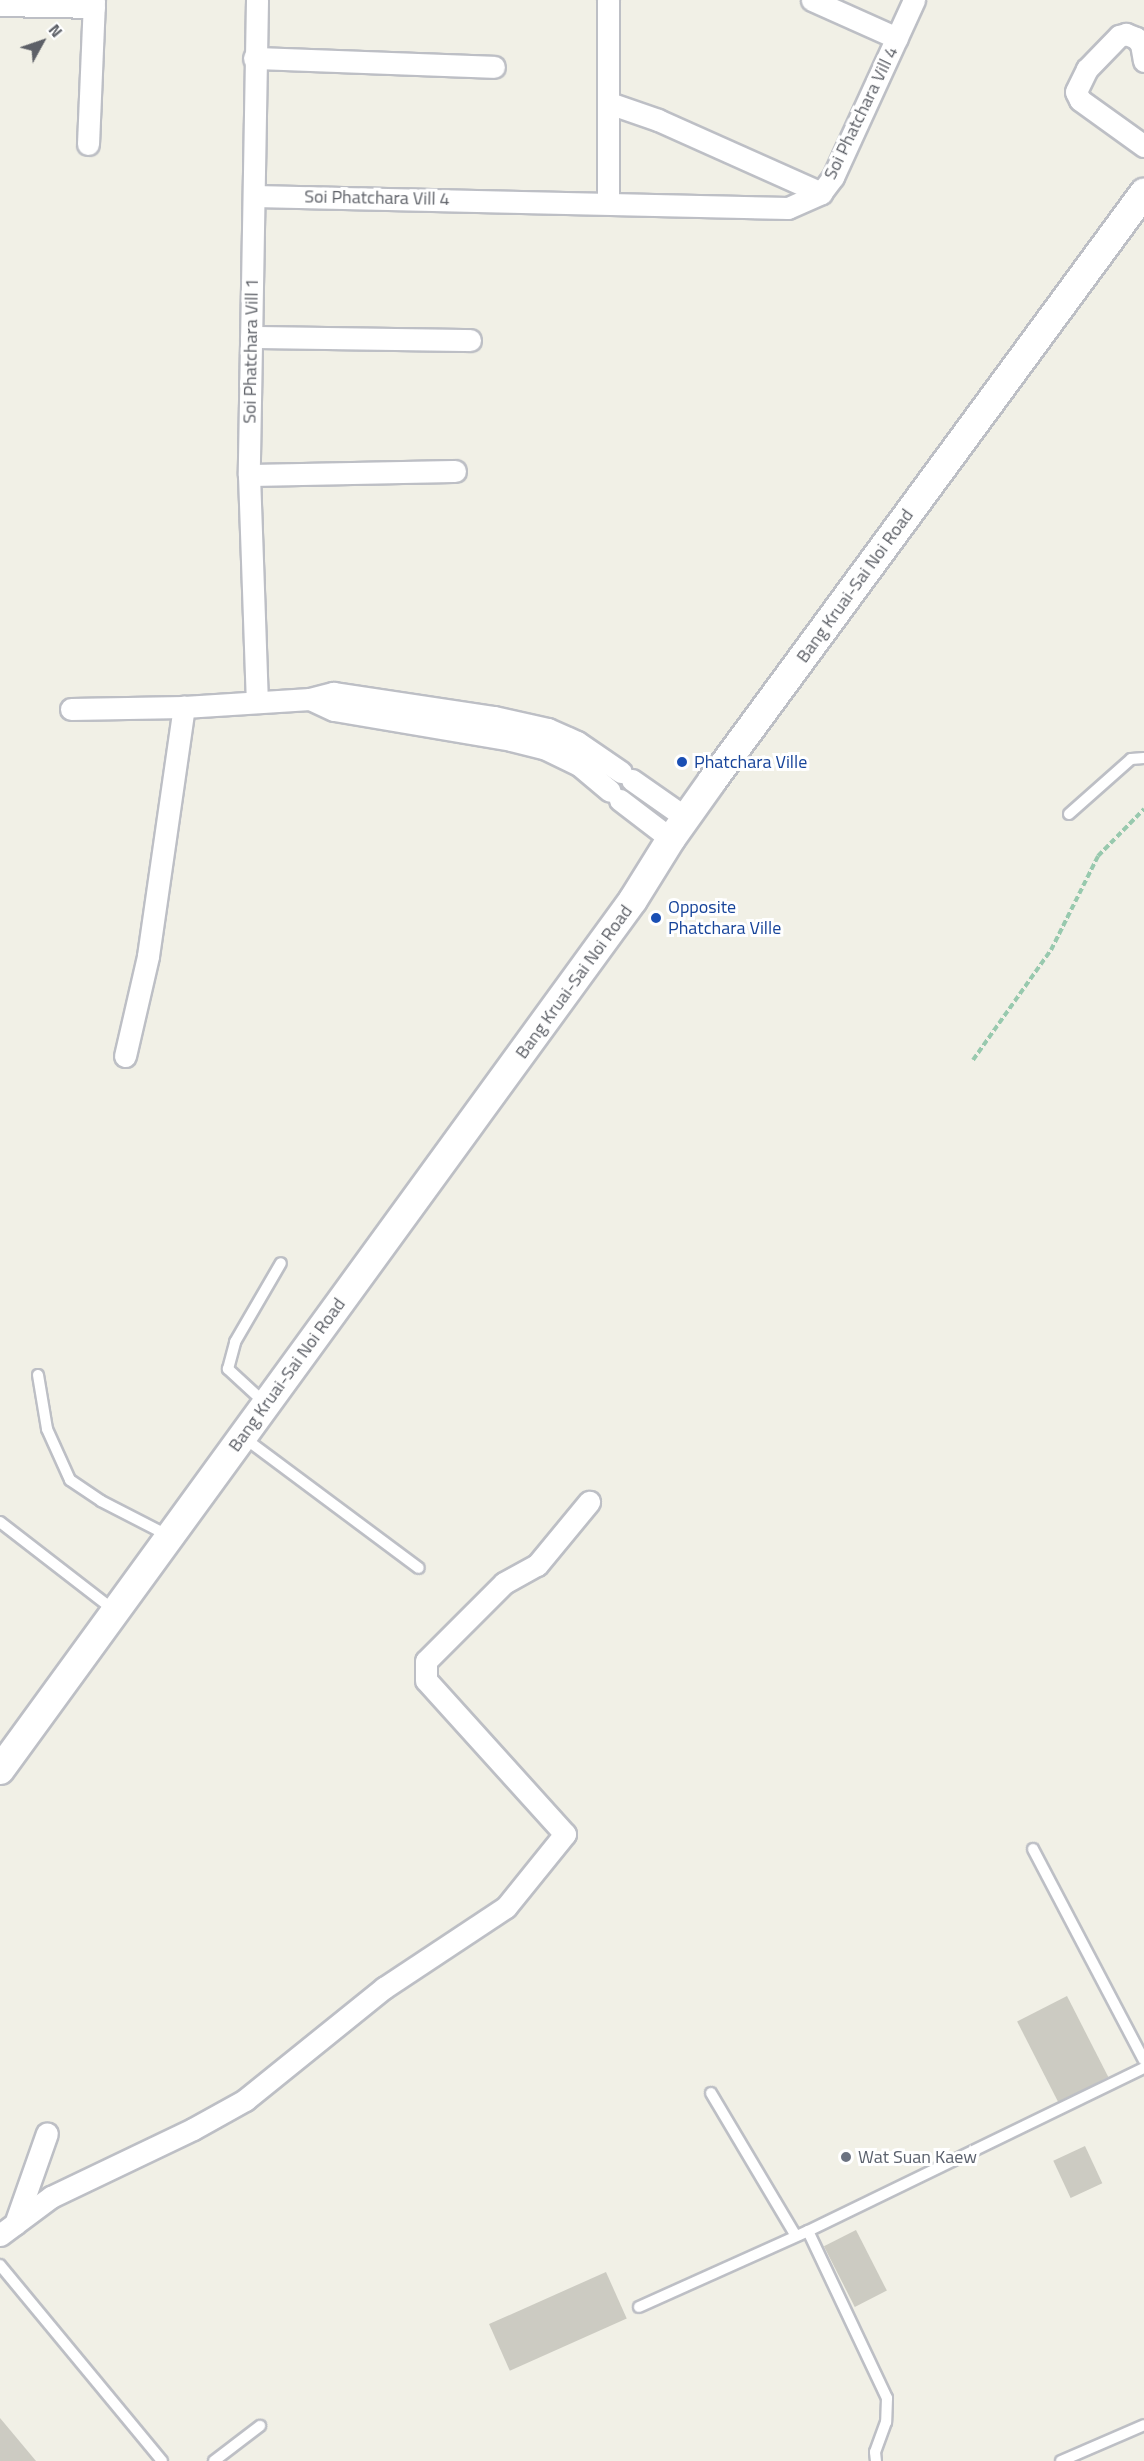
<!DOCTYPE html>
<style>
body{margin:0}
#map{position:relative;width:1144px;height:2461px;overflow:hidden;background:#f1f0e6;font-family:"Titillium Web",sans-serif}
div>[style]{position:absolute}
[style*='--x']{left:calc(var(--x)*1px);top:calc(var(--y)*1px);width:calc(var(--w)*1px);rotate:calc(var(--a)*1deg)}
.building>*{inset:0;background:#cccbc2;transform-origin:0 0}
.path>*{height:4px;margin-top:-2px;transform-origin:0;background:repeating-linear-gradient(90deg,#98c9ae 0 6px,transparent 0 9px)}
.roads{filter:drop-shadow(2px 0 #bdbfc5) drop-shadow(-2px 0 #bdbfc5) drop-shadow(0 2px #bdbfc5) drop-shadow(0 -2px #bdbfc5)}
.service>*{height:10px;margin:-5px;padding:0 5px;transform-origin:5px;border-radius:5px;background:#fff}
.minor>*{height:21px;margin:-10.5px;padding:0 10.5px;transform-origin:10.5px;border-radius:10.5px;background:#fff}
.secondary>*{height:28px;margin:-14px;padding:0 14px;transform-origin:14px;border-radius:14px;background:#fff}
.dots>*{width:16px;height:16px;translate:-50% -50%;box-sizing:border-box;border:3px solid #fff;border-radius:50%}
span{translate:-50% -50%;white-space:nowrap;text-align:center;line-height:1.15;-webkit-text-stroke:6px #fff;paint-order:stroke}
.street-label{font-size:18px;color:#5d6067}
.transit-label{font-size:18px;color:#164399}
.left{translate:0 -50%;text-align:left}
.worship-label{font-size:18px;color:#5b616d}
.north{position:absolute;left:12px;top:12px;width:60px;height:60px;-webkit-text-stroke:4px #fff;paint-order:stroke;rotate:50deg;font-size:16px;font-weight:700;line-height:24px;text-align:center;color:#5d6067}
.north::after{content:'';display:block;margin:auto;width:21px;height:27px;background:#5d6067;clip-path:polygon(50% 0,100% 100%,50% 72%,0 100%)}
</style>
<div id="map">
<div class="building">
<i style="left:1067px;top:1996px;width:91px;height:56px;rotate:63deg"></i>
<i style="left:1085px;top:2146px;width:41px;height:35px;rotate:65deg"></i>
<i style="left:856px;top:2230px;width:68px;height:36px;rotate:63deg"></i>
<i style="left:606px;top:2272px;width:51px;height:128px;rotate:66deg"></i>
<i style="clip-path:polygon(0 2418px,36px 2461px,0 2461px)"></i>
</div>
<div class="path">
<i style="--x:973;--y:1060;--w:135;--a:-54.7"></i>
<i style="--x:1051;--y:950;--w:105;--a:-63.4"></i>
<i style="--x:1098;--y:856;--w:66;--a:-45.6"></i>
</div>
<div class="roads">
<div class="service">
<i style="--x:1069;--y:814;--w:83;--a:-41.6"></i>
<i style="--x:1131;--y:759;--w:13;--a:-4"></i>
<i style="--x:38;--y:1375;--w:55;--a:80.5"></i>
<i style="--x:47;--y:1429;--w:56;--a:65.7"></i>
<i style="--x:70;--y:1480;--w:37;--a:34"></i>
<i style="--x:101;--y:1501;--w:76;--a:27.2"></i>
<i style="--x:266;--y:1404;--w:52;--a:-137.4"></i>
<i style="--x:228;--y:1369;--w:28;--a:-75"></i>
<i style="--x:235;--y:1342;--w:91;--a:-59.8"></i>
<i style="--x:243;--y:1437;--w:219;--a:36.7"></i>
<i style="--x:0;--y:1522;--w:145;--a:37.7"></i>
<i style="--x:1033;--y:1849;--w:238;--a:62.3"></i>
<i style="--x:711;--y:2093;--w:166;--a:59.3"></i>
<i style="--x:808;--y:2231;--w:185;--a:64.7"></i>
<i style="--x:887;--y:2398;--w:24;--a:92"></i>
<i style="--x:886;--y:2422;--w:32;--a:110"></i>
<i style="--x:875;--y:2452;--w:9;--a:84"></i>
<i style="--x:0;--y:2265;--w:254;--a:50.4"></i>
<i style="--x:639;--y:2307;--w:185;--a:-24.2"></i>
<i style="--x:808;--y:2231;--w:373;--a:-25.9"></i>
<i style="--x:214;--y:2461;--w:58;--a:-37.3"></i>
<i style="--x:1061;--y:2461;--w:90;--a:-23.4"></i>
</div>
<div class="minor">
<i style="--x:257;--y:0;--w:475;--a:91"></i>
<i style="--x:249;--y:475;--w:226;--a:88"></i>
<i style="--x:608;--y:0;--w:203;--a:90"></i>
<i style="--x:812;--y:0;--w:93;--a:24.1"></i>
<i style="--x:0;--y:5;--w:94;--a:1.2"></i>
<i style="--x:254;--y:58;--w:240;--a:2.1"></i>
<i style="--x:1144;--y:61;--w:17;--a:-100"></i>
<i style="--x:1141;--y:44;--w:8;--a:-130"></i>
<i style="--x:1136;--y:38;--w:11;--a:-158"></i>
<i style="--x:1126;--y:34;--w:7;--a:164"></i>
<i style="--x:1119;--y:36;--w:46;--a:134.1"></i>
<i style="--x:1087;--y:69;--w:25;--a:116"></i>
<i style="--x:1076;--y:92;--w:9;--a:63"></i>
<i style="--x:1080;--y:100;--w:79;--a:35.7"></i>
<i style="--x:609;--y:103;--w:52;--a:19.1"></i>
<i style="--x:658;--y:120;--w:179;--a:24.1"></i>
<i style="--x:88;--y:144;--w:144;--a:-87.6"></i>
<i style="--x:254;--y:196;--w:534;--a:1.29"></i>
<i style="--x:788;--y:208;--w:36;--a:-24"></i>
<i style="--x:821;--y:193;--w:20;--a:-53"></i>
<i style="--x:833;--y:177;--w:195;--a:-65.4"></i>
<i style="--x:251;--y:337;--w:219;--a:0.8"></i>
<i style="--x:249;--y:475;--w:206;--a:-1.1"></i>
<i style="--x:310;--y:699;--w:26;--a:25"></i>
<i style="--x:334;--y:710;--w:180;--a:9.6"></i>
<i style="--x:511;--y:740;--w:34;--a:14"></i>
<i style="--x:544;--y:748;--w:39;--a:26"></i>
<i style="--x:579;--y:765;--w:40;--a:40"></i>
<i style="--x:71;--y:709;--w:113;--a:-1"></i>
<i style="--x:184;--y:707;--w:126;--a:-3.6"></i>
<i style="--x:310;--y:699;--w:24;--a:-15"></i>
<i style="--x:333;--y:693;--w:163;--a:8.5"></i>
<i style="--x:494;--y:717;--w:55;--a:12.5"></i>
<i style="--x:548;--y:729;--w:32;--a:24"></i>
<i style="--x:577;--y:742;--w:53;--a:34.3"></i>
<i style="--x:632;--y:780;--w:66;--a:35.1"></i>
<i style="--x:620;--y:800;--w:64;--a:37.4"></i>
<i style="--x:125;--y:1056;--w:103;--a:-77"></i>
<i style="--x:148;--y:956;--w:252;--a:-81.8"></i>
<i style="--x:15;--y:2224;--w:96;--a:-70.6"></i>
<i style="--x:0;--y:2235;--w:64;--a:-36.7"></i>
<i style="--x:51;--y:2197;--w:157;--a:-25.6"></i>
<i style="--x:193;--y:2129;--w:60;--a:-29.1"></i>
<i style="--x:245;--y:2100;--w:179;--a:-38.9"></i>
<i style="--x:384;--y:1988;--w:146;--a:-33.6"></i>
<i style="--x:506;--y:1907;--w:94;--a:-51.1"></i>
<i style="--x:565;--y:1834;--w:207;--a:-132.1"></i>
<i style="--x:426;--y:1680;--w:19;--a:-90"></i>
<i style="--x:426;--y:1661;--w:110;--a:-45"></i>
<i style="--x:504;--y:1583;--w:38;--a:-29"></i>
<i style="--x:537;--y:1565;--w:82;--a:-50.5"></i>
</div>
<div class="secondary">
<i style="--x:0;--y:1770;--w:1076;--a:-53.96"></i>
<i style="--x:633;--y:900;--w:72;--a:-58.1"></i>
<i style="--x:671;--y:839;--w:71;--a:-54.7"></i>
<i style="--x:712;--y:781;--w:730;--a:-53.7"></i>
</div>
</div>
<div class="dots">
<i style="left:682px;top:762px;background:#1a4fb4"></i>
<i style="left:656px;top:918px;background:#1a4fb4"></i>
<i style="left:846px;top:2157px;background:#6b7280"></i>
</div>
<div class="street-label">
<span style="left:861px;top:113px;rotate:-64deg">Soi Phatchara Vill 4</span>
<span style="left:377px;top:198px;rotate:1deg">Soi Phatchara Vill 4</span>
<span style="left:251px;top:351px;rotate:-89deg">Soi Phatchara Vill 1</span>
<span style="left:855px;top:586px;rotate:-54deg">Bang Kruai-Sai Noi Road</span>
<span style="left:574px;top:982px;rotate:-54deg">Bang Kruai-Sai Noi Road</span>
<span style="left:287px;top:1375px;rotate:-54deg">Bang Kruai-Sai Noi Road</span>
</div>
<div class="transit-label">
<span class="left" style="left:694px;top:762px">Phatchara Ville</span>
<span class="left" style="left:668px;top:918px">Opposite<br>Phatchara Ville</span>
</div>
<div class="worship-label">
<span class="left" style="left:858px;top:2157px">Wat Suan Kaew</span>
</div>
<div class="north">N</div>
</div>
